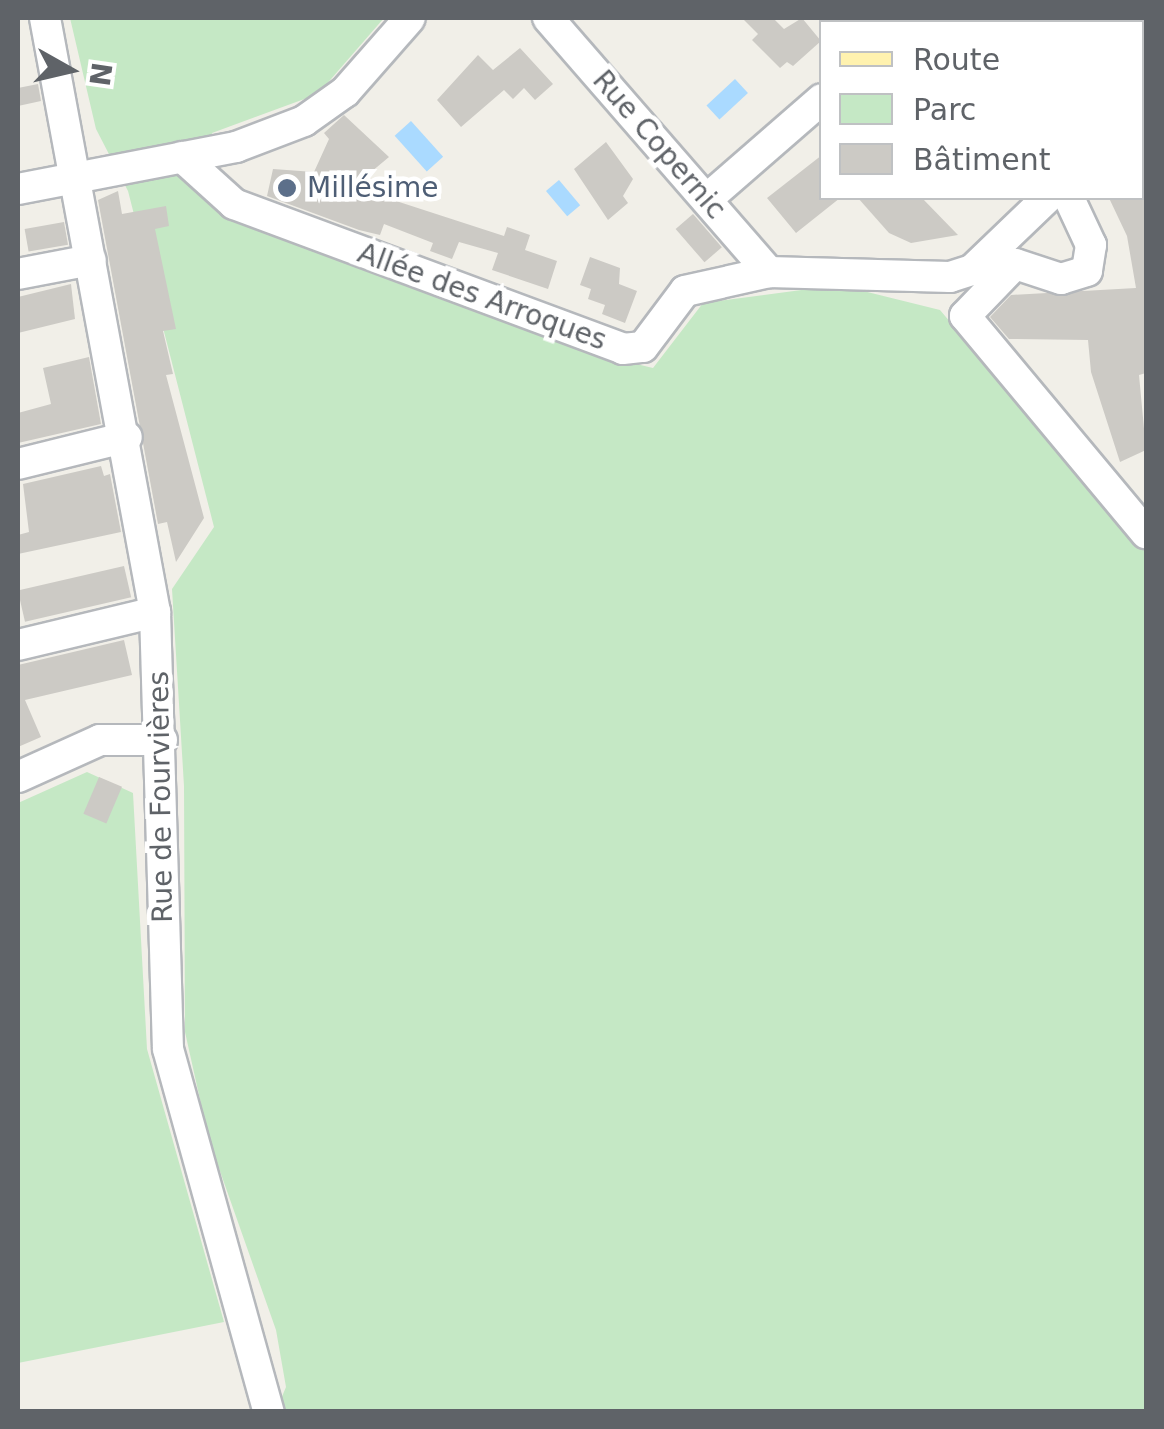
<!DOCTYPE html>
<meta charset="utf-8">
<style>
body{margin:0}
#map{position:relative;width:1164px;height:1429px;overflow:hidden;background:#f1efe8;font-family:"DejaVu Sans",sans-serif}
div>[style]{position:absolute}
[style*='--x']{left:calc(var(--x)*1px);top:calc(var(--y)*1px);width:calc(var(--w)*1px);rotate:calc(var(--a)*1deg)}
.green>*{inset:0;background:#c5e8c5}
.water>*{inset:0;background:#aadaff;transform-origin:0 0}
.building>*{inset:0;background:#cccac5;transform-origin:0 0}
.roads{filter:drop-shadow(2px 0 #b5b8bc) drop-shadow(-2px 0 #b5b8bc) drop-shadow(0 2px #b5b8bc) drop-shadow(0 -2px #b5b8bc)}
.minor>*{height:30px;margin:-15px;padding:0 15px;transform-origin:15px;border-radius:15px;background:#fff}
.major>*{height:40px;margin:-20px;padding:0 20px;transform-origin:20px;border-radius:20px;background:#fff2af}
.dots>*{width:28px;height:28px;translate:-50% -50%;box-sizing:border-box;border:5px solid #fff;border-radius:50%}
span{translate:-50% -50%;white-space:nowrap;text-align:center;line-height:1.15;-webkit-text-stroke:9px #fff;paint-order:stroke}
.street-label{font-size:28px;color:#5f6368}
.service-label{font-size:28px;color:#4e5e75}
.left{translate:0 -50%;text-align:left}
.frame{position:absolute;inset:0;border:20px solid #5f6368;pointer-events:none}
.legend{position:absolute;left:819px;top:20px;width:325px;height:180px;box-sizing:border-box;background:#fff;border:2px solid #bfc1c3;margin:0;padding:12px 18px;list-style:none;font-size:30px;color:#5f6368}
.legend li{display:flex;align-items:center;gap:20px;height:50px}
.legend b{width:50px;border:2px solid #bfc1c3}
.north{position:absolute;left:20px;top:20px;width:100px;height:100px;-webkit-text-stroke:8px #fff;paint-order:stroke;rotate:98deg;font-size:28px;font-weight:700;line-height:40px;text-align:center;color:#5f6368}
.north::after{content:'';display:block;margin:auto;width:35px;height:45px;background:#5f6368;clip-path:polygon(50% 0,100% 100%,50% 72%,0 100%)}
</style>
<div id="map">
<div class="green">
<i style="clip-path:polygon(70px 18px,384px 18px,318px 94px,212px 133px,227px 210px,582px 351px,653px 368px,703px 303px,839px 285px,940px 310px,1146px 553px,1146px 1411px,276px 1411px,286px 1387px,276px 1330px,209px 1140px,185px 1032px,184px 786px,172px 589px,214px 527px,128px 191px,96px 129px)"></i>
<i style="clip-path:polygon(87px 772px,133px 793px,147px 1049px,224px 1322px,18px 1363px,18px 803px)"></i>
</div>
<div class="water">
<i style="left:735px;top:79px;width:19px;height:39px;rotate:47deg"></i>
<i style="left:411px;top:121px;width:48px;height:22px;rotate:48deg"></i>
<i style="left:559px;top:180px;width:33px;height:17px;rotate:50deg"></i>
</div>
<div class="building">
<i style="clip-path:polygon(742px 18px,773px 18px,784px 29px,802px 18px,821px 41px,793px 66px,787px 62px,780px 68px,752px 40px,758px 34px)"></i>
<i style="clip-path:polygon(520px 48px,553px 84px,535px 100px,524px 88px,513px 99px,504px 90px,461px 127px,437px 100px,478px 55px,493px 70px)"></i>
<i style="clip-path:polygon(38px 84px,41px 101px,18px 106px,18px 88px)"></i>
<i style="clip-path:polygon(344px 115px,389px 157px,353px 187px,504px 236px,507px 227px,530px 235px,525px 250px,557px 261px,548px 289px,492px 270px,498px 253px,459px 242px,452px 259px,430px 251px,433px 243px,384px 224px,380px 235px,359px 230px,267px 196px,273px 169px,314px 172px,329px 139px,324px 133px)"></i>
<i style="clip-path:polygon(606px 142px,633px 179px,623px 196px,628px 203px,608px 220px,574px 169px)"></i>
<i style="clip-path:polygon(822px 155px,822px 198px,840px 198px,796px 233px,767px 198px)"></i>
<i style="clip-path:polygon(118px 191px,122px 214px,166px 206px,169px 226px,155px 229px,176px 329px,163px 331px,173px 374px,166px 375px,204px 518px,176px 562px,167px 522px,158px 524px,98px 200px)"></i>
<i style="clip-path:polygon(858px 198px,922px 198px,958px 235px,911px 243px,889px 233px)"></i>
<i style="clip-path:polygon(1109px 198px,1146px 198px,1146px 373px,1139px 375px,1146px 450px,1120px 462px,1091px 372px,1088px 340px,1009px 339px,990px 317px,1011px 295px,1136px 288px,1127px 236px)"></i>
<i style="left:693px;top:214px;width:44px;height:23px;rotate:49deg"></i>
<i style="left:64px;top:222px;width:23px;height:40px;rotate:80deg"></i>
<i style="clip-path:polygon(590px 257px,620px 268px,619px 284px,637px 291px,625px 323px,602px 314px,605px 305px,588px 299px,591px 289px,580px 285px)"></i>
<i style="clip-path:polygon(71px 284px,75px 319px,18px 333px,18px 297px)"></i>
<i style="clip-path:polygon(89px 357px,101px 424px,18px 443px,18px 413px,51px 404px,43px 368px)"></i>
<i style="clip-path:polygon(101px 466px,104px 476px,110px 474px,121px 532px,18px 554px,18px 535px,29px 532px,23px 484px)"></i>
<i style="left:124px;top:566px;width:32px;height:109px;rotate:77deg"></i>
<i style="clip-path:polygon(124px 640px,132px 675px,25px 700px,41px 737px,18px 747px,18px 665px)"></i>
<i style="left:99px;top:777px;width:25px;height:40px;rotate:23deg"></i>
</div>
<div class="roads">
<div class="minor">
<i style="--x:45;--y:18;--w:604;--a:79.51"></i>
<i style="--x:155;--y:612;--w:437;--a:88.3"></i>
<i style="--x:168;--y:1049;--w:377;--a:74.5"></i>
<i style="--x:548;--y:18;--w:337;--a:49"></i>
<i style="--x:1142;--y:83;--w:10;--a:66"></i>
<i style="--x:182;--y:157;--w:70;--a:42.1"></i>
<i style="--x:234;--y:204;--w:415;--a:20.4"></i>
<i style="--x:623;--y:349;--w:20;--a:-6"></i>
<i style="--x:643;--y:347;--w:70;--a:-53.1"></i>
<i style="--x:685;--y:291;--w:86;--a:-12.7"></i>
<i style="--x:769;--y:272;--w:181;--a:1.6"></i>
<i style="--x:950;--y:277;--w:23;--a:-18"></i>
<i style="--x:972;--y:270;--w:104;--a:-43.8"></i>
<i style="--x:18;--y:189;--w:222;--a:-10.9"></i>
<i style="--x:236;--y:147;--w:73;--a:-20.9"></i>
<i style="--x:304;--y:121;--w:50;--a:-35.3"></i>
<i style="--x:345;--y:92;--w:98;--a:-48.7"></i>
<i style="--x:1069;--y:198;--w:52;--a:64.9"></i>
<i style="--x:1091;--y:245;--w:26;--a:99"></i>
<i style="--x:1087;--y:271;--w:27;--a:163"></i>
<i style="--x:1061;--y:279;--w:48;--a:-161.9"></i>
<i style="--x:1015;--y:264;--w:72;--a:133.9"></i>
<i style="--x:965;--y:316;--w:283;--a:50.2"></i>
<i style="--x:707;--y:199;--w:152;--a:-41"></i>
<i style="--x:18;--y:274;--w:74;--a:-10.9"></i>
<i style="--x:18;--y:464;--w:112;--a:-13.9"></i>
<i style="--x:18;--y:645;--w:141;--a:-13.5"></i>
<i style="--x:18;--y:777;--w:90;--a:-24.3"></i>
<i style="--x:100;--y:740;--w:62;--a:0"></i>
</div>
<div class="major">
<i style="--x:1103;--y:18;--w:5;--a:53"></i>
</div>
</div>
<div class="dots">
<i style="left:287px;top:188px;background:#5c6f8a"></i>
</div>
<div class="street-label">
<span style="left:659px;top:145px;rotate:49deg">Rue Copernic</span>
<span style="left:482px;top:297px;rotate:20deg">Allée des Arroques</span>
<span style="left:161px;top:797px;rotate:-91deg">Rue de Fourvières</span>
</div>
<div class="service-label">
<span class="left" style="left:307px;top:188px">Millésime</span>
</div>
<div class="frame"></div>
<ul class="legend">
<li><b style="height:12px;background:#fff2af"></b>Route</li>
<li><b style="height:28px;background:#c5e8c5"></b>Parc</li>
<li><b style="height:28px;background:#cccac5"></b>Bâtiment</li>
</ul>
<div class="north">N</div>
</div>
